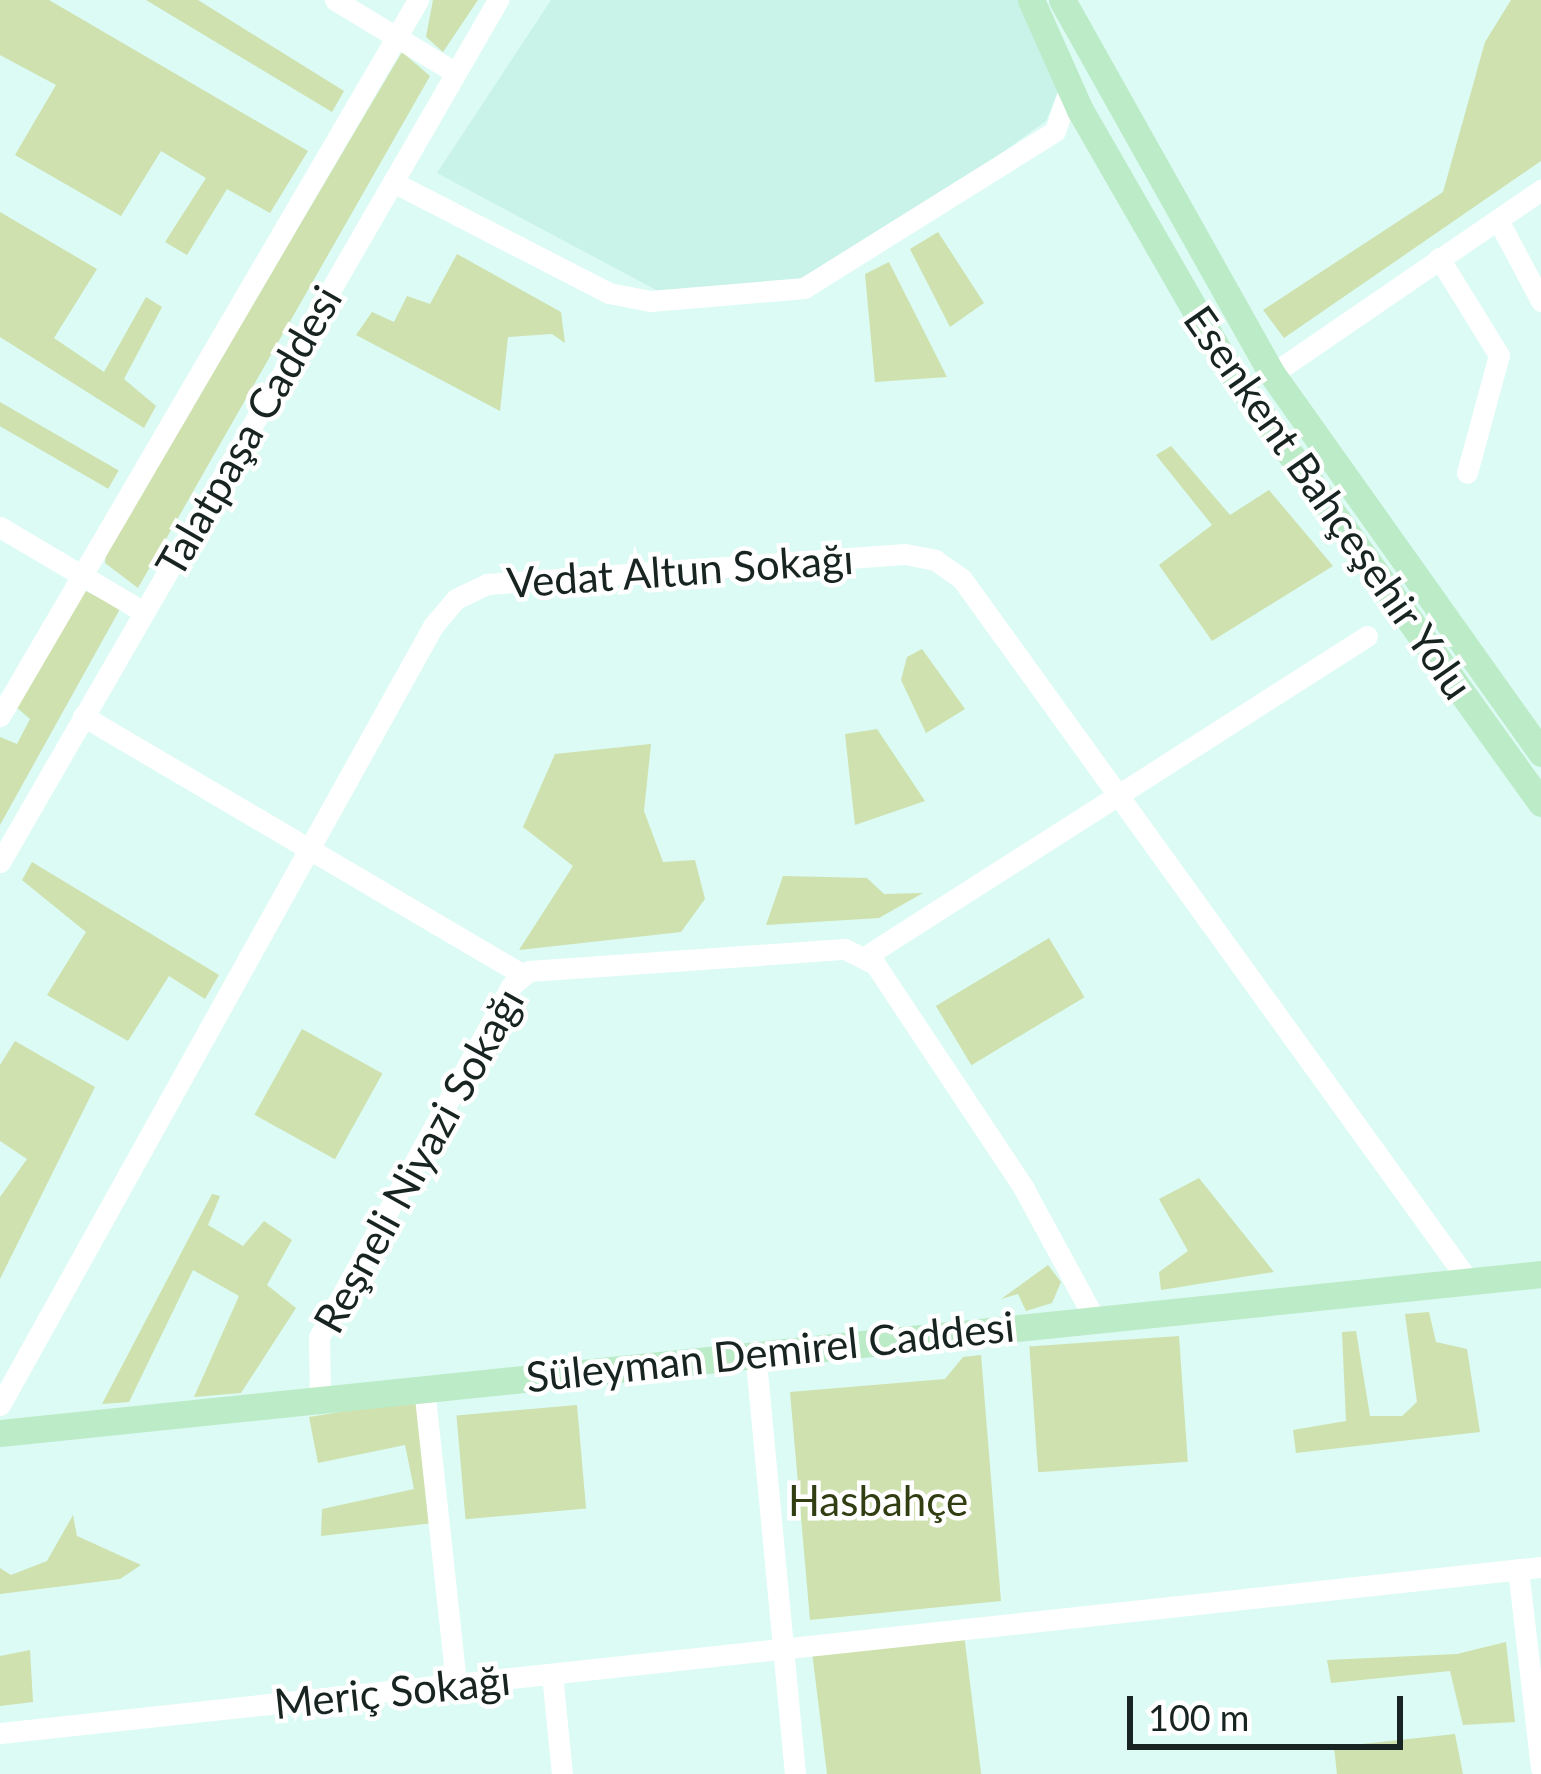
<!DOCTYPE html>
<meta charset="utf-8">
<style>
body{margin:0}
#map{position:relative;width:1541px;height:1774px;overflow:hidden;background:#dcfbf4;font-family:Lato,sans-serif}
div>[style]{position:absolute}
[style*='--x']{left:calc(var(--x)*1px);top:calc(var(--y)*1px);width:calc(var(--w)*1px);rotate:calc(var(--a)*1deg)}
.built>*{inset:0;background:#c9f2e8}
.green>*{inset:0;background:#cee1af;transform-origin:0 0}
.minor>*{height:21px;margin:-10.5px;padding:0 10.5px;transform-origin:10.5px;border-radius:10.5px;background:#fff}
.major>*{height:27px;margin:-13.5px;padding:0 13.5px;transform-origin:13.5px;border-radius:13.5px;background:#bcebc8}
span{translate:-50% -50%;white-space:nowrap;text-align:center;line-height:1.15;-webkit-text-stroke:9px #fff;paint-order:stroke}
.street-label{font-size:42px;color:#182421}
.park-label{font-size:42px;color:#303e11}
.scale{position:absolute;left:1127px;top:1696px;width:276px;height:54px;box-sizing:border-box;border:6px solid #182421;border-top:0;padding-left:15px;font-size:36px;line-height:42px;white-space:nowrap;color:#182421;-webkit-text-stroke:9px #fff;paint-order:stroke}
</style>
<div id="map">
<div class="built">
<i style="clip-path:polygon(551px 0,1021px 0,1059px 89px,1046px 121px,829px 277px,673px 299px,437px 173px)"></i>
</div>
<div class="green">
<i style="clip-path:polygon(0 0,49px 0,308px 151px,270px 213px,227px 189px,187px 255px,165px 242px,206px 178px,161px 151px,121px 216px,15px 155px,56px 85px,0 55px)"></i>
<i style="clip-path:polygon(146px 0,198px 0,344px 91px,332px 112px)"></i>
<i style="clip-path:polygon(433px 0,478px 0,443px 52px,426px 37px)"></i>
<i style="clip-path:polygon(1511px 0,1541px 0,1541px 161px,1284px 338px,1263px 310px,1443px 192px,1485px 42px)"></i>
<i style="clip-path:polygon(402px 52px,430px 76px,138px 588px,105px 563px,106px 553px)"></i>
<i style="clip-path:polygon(0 212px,97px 269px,54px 338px,104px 372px,146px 297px,162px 307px,124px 379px,156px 406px,144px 428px,0 337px)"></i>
<i style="clip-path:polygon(938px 232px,984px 303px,950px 327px,910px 249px)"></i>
<i style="clip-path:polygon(457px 254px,561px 312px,565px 343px,552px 334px,508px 337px,500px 411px,356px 335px,372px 312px,394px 322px,407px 296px,430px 304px)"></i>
<i style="clip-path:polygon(889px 262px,947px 377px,875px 382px,865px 274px)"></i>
<i style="left:0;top:402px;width:137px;height:21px;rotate:30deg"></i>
<i style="clip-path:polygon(1171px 446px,1230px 515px,1269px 490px,1333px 566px,1212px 641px,1159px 565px,1212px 525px,1156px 455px)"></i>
<i style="clip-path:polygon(84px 590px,120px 609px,0 825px,0 737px,17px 744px,30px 719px,16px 707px)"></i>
<i style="clip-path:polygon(922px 649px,965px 709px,926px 733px,901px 680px,907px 657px)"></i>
<i style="clip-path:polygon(877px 729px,925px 801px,855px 825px,845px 734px)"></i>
<i style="clip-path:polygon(651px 744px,644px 811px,663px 862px,695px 860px,705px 899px,681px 932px,519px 950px,573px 866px,523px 827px,555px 754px)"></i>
<i style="clip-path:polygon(32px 862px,219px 975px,205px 999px,169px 976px,128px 1041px,47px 995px,86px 932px,22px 880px)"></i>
<i style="clip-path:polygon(783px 876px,867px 878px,884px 894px,923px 893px,879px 918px,766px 925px)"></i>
<i style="left:1049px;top:938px;width:69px;height:132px;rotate:59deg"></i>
<i style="left:302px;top:1029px;width:92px;height:98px;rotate:29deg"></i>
<i style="clip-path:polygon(15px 1041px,95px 1087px,0 1279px,0 1197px,27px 1159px,0 1141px,0 1065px)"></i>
<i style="clip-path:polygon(1199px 1178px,1274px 1272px,1161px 1290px,1159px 1272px,1188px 1251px,1159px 1199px)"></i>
<i style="clip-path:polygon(212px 1194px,220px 1196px,208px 1225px,243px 1246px,264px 1221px,292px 1240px,267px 1285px,296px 1308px,241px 1393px,194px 1397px,239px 1296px,193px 1270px,129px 1402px,102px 1404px)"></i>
<i style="clip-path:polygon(1048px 1265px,1061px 1282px,1052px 1303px,1026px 1311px,1018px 1294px,1001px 1299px)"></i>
<i style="clip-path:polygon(1429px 1312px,1436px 1342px,1467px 1349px,1480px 1432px,1296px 1453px,1293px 1430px,1346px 1421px,1342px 1332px,1356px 1331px,1370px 1416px,1402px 1416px,1417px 1402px,1405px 1314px)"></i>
<i style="left:1179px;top:1336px;width:126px;height:150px;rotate:86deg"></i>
<i style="clip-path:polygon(981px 1355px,1001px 1601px,810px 1620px,790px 1392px,945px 1379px,963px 1357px)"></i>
<i style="clip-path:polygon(420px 1399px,433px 1523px,321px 1536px,322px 1509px,414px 1489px,405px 1445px,318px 1463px,309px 1417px)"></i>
<i style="left:577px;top:1405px;width:104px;height:121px;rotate:85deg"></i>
<i style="clip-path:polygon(73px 1515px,77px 1536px,141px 1565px,120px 1579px,0 1594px,0 1568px,11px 1575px,47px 1561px)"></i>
<i style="left:964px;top:1634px;width:141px;height:153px;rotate:83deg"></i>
<i style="clip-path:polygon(1506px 1642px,1515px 1722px,1463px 1725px,1450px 1671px,1331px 1683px,1327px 1660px,1457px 1654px)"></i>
<i style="clip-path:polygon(30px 1650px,33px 1702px,0 1706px,0 1656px)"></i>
<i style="clip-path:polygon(1455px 1734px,1463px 1774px,1337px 1774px,1334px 1747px)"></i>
</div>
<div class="minor">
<i style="--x:335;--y:0;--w:141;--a:31.1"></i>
<i style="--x:393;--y:182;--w:243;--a:27.2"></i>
<i style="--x:609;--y:293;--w:42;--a:11"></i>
<i style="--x:650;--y:301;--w:155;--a:-4.8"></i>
<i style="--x:804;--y:288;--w:296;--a:-32"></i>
<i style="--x:1055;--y:131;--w:46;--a:-71.2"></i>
<i style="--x:1498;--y:220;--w:92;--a:62"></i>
<i style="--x:1439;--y:258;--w:114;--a:58.3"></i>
<i style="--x:1499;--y:355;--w:122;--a:105.2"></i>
<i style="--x:1272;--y:374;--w:326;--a:-34.4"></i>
<i style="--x:0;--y:527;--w:167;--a:30.6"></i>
<i style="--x:0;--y:716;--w:829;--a:-59.72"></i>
<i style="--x:83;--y:716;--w:507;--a:30.46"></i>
<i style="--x:0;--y:862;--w:996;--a:-59.98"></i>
<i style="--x:863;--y:958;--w:598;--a:-32.57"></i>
<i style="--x:755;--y:1351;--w:425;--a:84.6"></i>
<i style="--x:424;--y:1388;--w:298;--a:83.8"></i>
<i style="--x:320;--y:1400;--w:63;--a:-90.9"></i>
<i style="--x:319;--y:1337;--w:400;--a:-61.3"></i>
<i style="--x:511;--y:986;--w:23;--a:-40"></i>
<i style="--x:529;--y:971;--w:317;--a:-4"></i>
<i style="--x:845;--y:949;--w:34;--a:27"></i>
<i style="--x:875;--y:964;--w:268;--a:56.4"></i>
<i style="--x:1023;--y:1187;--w:147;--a:61.5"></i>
<i style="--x:0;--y:1405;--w:891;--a:-60.93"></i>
<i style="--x:433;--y:626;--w:35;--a:-50"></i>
<i style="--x:456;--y:599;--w:34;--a:-26"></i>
<i style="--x:487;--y:584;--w:419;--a:-4.1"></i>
<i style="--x:905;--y:554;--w:31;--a:11"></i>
<i style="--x:935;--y:560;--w:33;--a:35"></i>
<i style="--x:962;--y:579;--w:865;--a:54.18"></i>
<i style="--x:1518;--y:1569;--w:200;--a:83.4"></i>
<i style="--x:552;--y:1674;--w:100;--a:84.3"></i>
<i style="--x:0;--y:1733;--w:1550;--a:-6.15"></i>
</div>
<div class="major">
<i style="--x:1031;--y:0;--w:120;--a:66"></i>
<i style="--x:1080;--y:110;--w:295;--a:60.1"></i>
<i style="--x:1227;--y:366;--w:538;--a:54.3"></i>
<i style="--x:1062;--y:0;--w:429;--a:60.7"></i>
<i style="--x:1272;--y:374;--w:465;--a:54.6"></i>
<i style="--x:0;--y:1433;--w:1549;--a:-5.89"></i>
</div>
<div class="street-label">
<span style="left:248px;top:431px;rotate:-60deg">Talatpaşa Caddesi</span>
<span style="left:1329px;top:502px;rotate:55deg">Esenkent Bahçeşehir Yolu</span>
<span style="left:680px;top:570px;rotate:-4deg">Vedat Altun Sokağı</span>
<span style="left:418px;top:1160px;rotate:-61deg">Reşneli Niyazi Sokağı</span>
<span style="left:770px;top:1351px;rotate:-6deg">Süleyman Demirel Caddesi</span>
<span style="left:392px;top:1691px;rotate:-6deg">Meriç Sokağı</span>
</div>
<div class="park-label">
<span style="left:878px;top:1500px">Hasbahçe</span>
</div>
<div class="scale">100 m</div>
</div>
